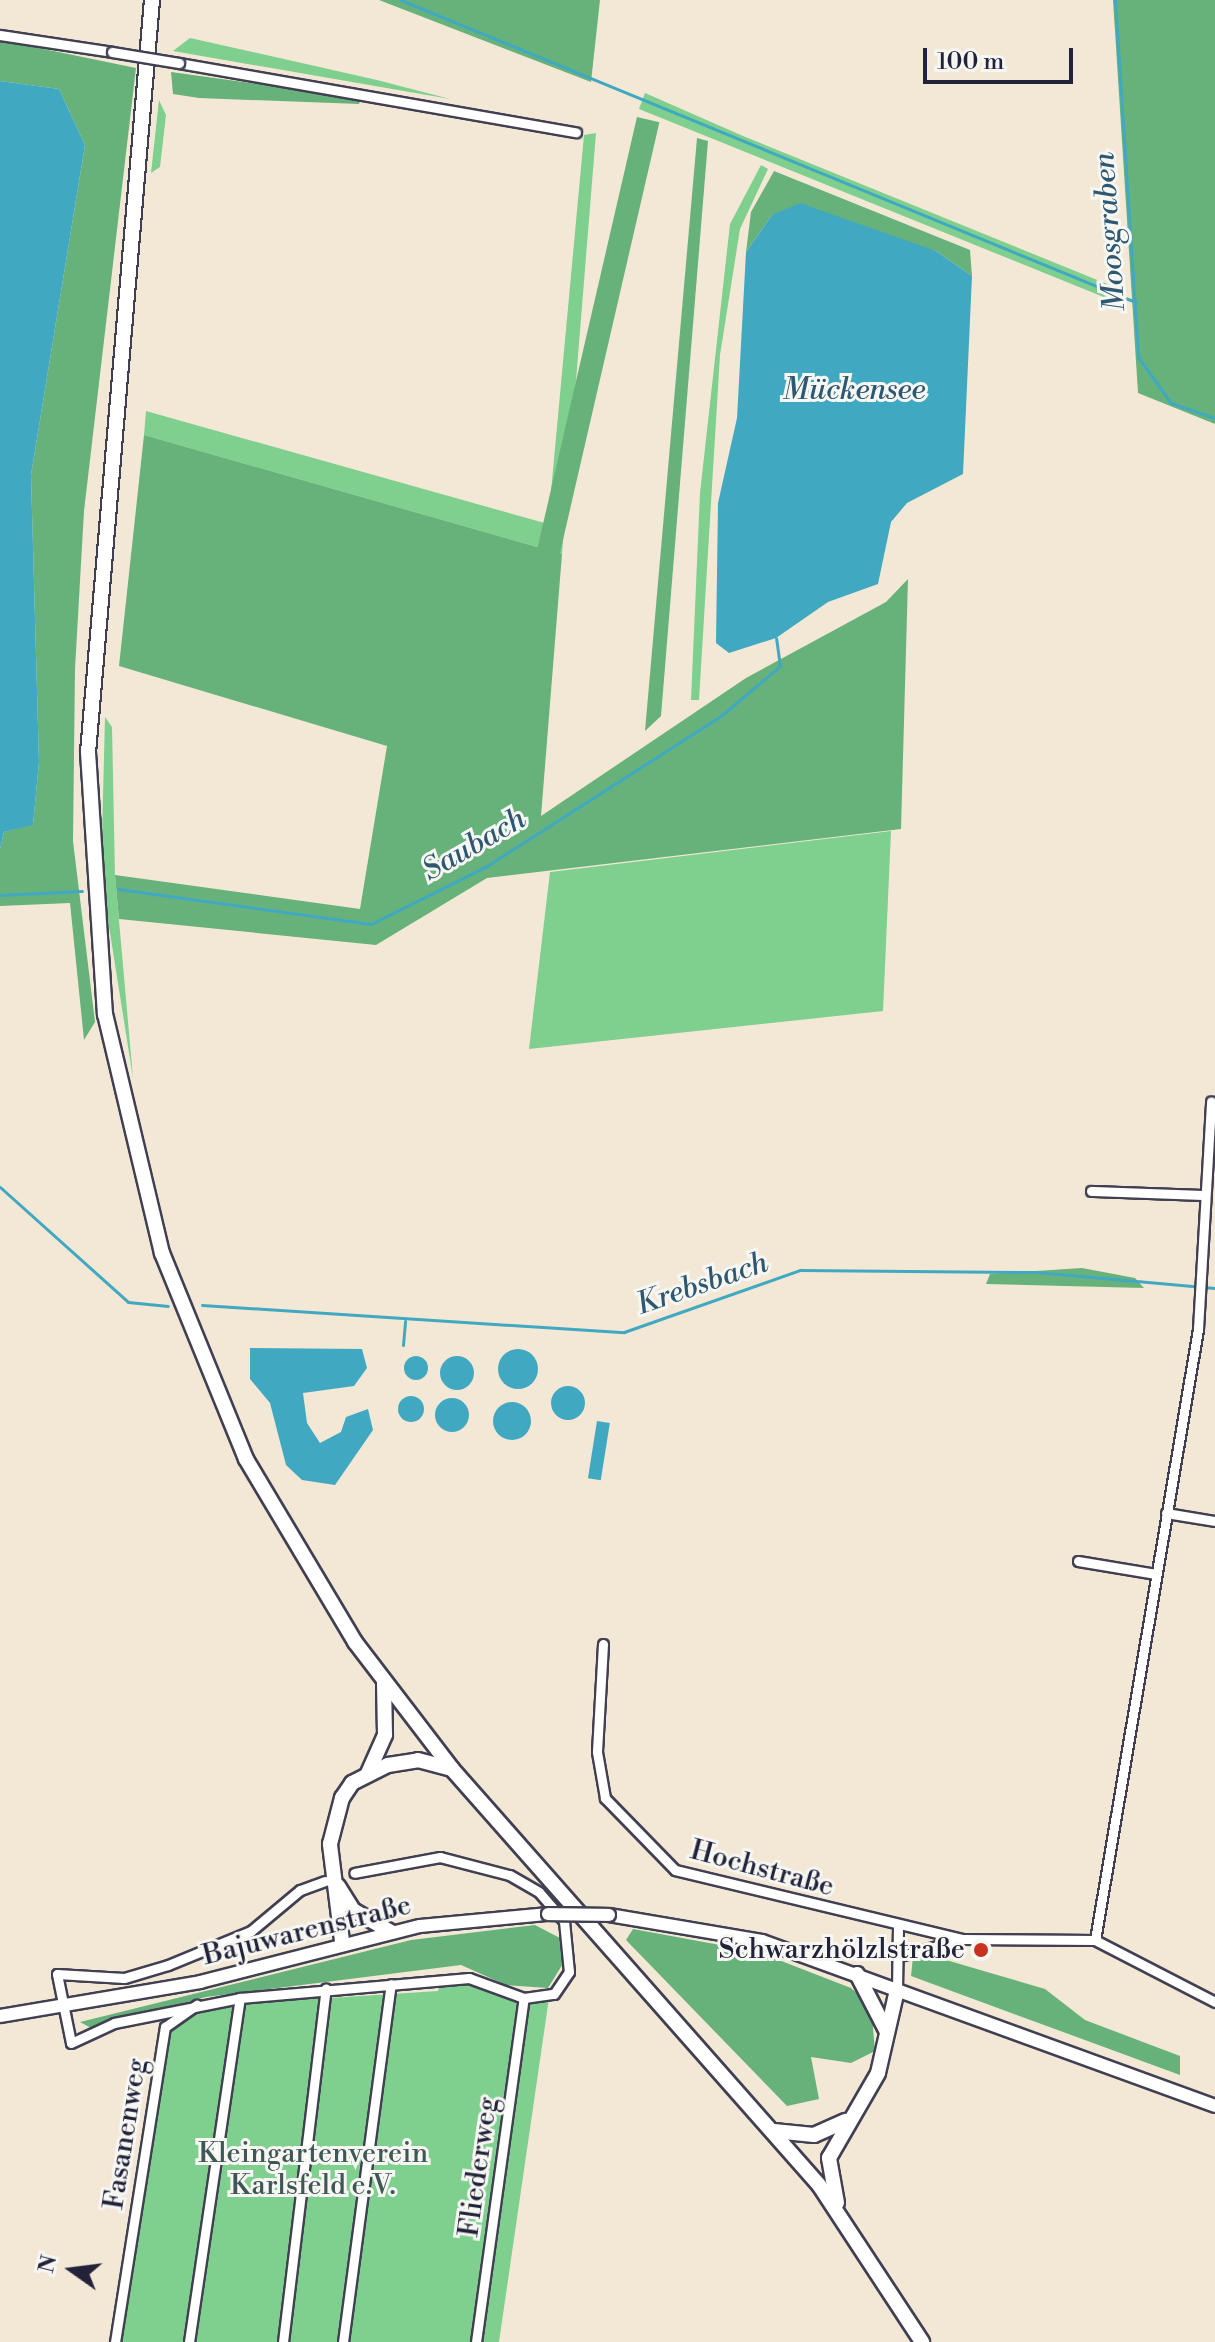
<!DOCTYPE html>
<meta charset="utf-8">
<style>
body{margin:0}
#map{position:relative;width:1215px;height:2342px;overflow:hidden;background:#f3e8d6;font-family:"Libre Bodoni",serif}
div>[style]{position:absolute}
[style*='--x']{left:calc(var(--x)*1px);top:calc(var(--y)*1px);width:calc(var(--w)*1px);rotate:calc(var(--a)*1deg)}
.green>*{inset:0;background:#7fcf8f}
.forest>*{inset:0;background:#67b27a;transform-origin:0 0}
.water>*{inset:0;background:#41a8c2;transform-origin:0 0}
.round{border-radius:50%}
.stream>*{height:3px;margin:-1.5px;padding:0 1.5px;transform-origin:1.5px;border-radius:1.5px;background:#41a8c2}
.roads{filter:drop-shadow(2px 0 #414052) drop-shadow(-2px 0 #414052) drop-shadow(0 2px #414052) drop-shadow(0 -2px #414052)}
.minor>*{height:9px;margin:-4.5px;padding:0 4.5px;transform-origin:4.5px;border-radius:4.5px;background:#fff}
.secondary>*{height:12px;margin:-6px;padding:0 6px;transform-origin:6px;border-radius:6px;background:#fff}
.trunk>*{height:14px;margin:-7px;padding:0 7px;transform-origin:7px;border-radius:7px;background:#fff}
.bridges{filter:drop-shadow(2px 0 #414052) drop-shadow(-2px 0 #414052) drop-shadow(0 2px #414052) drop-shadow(0 -2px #414052)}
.minor-bridge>*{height:9px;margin:-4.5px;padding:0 4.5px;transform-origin:4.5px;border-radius:4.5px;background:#fff}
.secondary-bridge>*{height:12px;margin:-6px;padding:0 6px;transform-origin:6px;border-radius:6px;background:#fff}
.dots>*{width:22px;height:22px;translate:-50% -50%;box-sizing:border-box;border:4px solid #f6f6f2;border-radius:50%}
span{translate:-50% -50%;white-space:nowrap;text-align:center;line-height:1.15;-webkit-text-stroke:6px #f6f6f2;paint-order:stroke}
.street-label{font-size:28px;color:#22223b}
.poi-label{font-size:28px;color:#22223b}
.right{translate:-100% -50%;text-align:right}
.park-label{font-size:28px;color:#3e5654}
.water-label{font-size:30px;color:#2e5871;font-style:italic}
.north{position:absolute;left:32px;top:2230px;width:80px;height:80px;-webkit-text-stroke:6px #f6f6f2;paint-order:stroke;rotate:284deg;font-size:22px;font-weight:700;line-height:32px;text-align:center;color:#22223b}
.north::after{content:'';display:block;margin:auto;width:28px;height:36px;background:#22223b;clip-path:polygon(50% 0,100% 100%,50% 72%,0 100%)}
.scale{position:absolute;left:923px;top:48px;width:150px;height:36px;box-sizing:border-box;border:4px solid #22223b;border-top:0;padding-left:10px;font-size:24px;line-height:28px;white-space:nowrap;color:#22223b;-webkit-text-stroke:6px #f6f6f2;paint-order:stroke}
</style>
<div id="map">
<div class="green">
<i style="clip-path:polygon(190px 38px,377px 80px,450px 99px,173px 51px)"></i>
<i style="clip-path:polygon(645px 93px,743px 136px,1117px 288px,1111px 300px,639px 109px)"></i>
<i style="clip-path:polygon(159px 100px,166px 115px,160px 167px,151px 173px)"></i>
<i style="clip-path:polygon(596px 133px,562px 554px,144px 435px,146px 411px,548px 524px,584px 135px)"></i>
<i style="clip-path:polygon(761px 165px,768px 169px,740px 229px,720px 355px,699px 700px,691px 700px,700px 493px,730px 224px)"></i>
<i style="clip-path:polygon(105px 717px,112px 727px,115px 875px,133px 1078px,101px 876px)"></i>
<i style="clip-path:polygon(891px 831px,883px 1011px,529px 1049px,550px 872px)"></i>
<i style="clip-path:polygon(469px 1981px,519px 2000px,519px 2007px,472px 2342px,110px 2342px,160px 2023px,202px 2006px,329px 1991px,330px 1998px,438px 1991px,440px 1982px)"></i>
<i style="clip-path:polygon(549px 1998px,499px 2342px,481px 2342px,528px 2000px)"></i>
</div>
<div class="forest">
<i style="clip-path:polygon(379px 0,600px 0,591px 82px)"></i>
<i style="clip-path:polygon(1113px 0,1215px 0,1215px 424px,1138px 393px)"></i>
<i style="clip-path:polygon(0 40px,136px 68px,84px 511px,75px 669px,73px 841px,95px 1022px,84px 1040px,70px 903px,0 906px,0 849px,4px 832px,33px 824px,39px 762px,31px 475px,85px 145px,59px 89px,0 81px)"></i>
<i style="clip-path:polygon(171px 72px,361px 98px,359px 104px,199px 98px,173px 94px)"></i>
<i style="left:637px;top:117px;width:23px;height:652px;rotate:13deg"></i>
<i style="clip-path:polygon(697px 138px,708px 141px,661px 716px,645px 731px)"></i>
<i style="clip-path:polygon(774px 171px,970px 250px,972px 276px,936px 251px,772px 215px,746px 252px,751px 212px)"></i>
<i style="clip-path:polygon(144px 435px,562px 554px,541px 816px,746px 678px,886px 602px,908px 579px,901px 829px,487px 878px,376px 945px,119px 919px,115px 875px,360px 909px,387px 746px,119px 666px)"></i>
<i style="clip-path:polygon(1082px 1268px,1135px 1278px,1144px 1288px,986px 1284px,990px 1274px)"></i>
<i style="clip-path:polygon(535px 1925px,560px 1938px,564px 1962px,548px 1988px,506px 1985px,461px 1965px,206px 1997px,91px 2028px,80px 2022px,411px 1940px)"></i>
<i style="clip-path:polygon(633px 1929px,758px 1952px,851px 1988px,871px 2005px,875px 2051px,851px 2063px,811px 2057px,819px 2099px,787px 2106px,626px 1940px)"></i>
<i style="clip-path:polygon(922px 1953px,1045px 1989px,1085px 2020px,1180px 2056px,1180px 2075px,911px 1976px,913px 1957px)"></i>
</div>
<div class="water">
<i style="clip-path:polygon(0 81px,59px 89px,85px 145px,31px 475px,39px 762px,33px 825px,4px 832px,0 849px)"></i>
<i style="clip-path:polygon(800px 203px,936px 251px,972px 276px,963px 474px,907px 503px,891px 522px,878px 584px,828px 602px,776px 638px,729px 653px,716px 643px,718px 503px,737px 418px,746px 252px,772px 215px)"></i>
<i style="clip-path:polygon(250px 1348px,362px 1349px,367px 1368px,354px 1386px,303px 1393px,307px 1423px,320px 1443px,341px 1432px,346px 1417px,368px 1409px,373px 1430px,335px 1485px,302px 1480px,286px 1465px,270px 1403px,250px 1379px)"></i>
<i class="round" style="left:498px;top:1349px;width:40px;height:40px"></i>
<i class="round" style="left:404px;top:1356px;width:24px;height:24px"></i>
<i class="round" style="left:440px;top:1356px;width:34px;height:34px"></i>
<i class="round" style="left:551px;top:1386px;width:34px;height:34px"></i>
<i class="round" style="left:398px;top:1396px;width:26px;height:26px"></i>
<i class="round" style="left:435px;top:1398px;width:34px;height:34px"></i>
<i class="round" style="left:493px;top:1402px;width:38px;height:38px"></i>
<i style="left:597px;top:1421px;width:13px;height:58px;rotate:9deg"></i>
</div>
<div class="stream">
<i style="--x:401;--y:0;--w:768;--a:22.36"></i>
<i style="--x:1115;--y:0;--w:358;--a:86.3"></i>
<i style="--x:1138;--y:357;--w:57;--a:54.3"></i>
<i style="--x:1171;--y:403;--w:46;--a:18.8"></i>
<i style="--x:1125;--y:298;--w:12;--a:20"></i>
<i style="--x:118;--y:889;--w:255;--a:7.9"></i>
<i style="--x:371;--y:924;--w:130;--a:-26.6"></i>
<i style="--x:487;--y:866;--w:279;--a:-32.7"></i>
<i style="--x:722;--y:715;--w:76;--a:-40.2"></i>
<i style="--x:780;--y:666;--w:28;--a:-98"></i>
<i style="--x:0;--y:895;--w:82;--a:-2.8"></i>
<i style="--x:0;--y:1187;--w:172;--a:41.9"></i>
<i style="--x:128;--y:1302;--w:40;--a:5.7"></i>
<i style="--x:202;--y:1305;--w:423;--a:3.7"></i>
<i style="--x:624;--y:1332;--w:187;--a:-19.4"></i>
<i style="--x:800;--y:1270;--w:236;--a:0.5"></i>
<i style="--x:1036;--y:1272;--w:180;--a:5.1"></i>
<i style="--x:403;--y:1345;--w:24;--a:-85"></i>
</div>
<div class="roads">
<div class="minor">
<i style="--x:0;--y:35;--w:113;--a:8.6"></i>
<i style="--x:179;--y:63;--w:403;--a:9.9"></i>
<i style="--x:1091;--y:1191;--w:114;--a:2"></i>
<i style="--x:1166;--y:1513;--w:50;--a:9.3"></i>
<i style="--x:1078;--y:1561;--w:79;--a:9.5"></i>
<i style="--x:603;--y:1644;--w:108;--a:93.2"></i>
<i style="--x:597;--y:1752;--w:47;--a:80.1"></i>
<i style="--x:605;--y:1798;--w:100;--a:45.8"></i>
<i style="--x:675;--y:1870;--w:296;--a:13.5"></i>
<i style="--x:963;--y:1939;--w:132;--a:0.4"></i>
<i style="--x:1095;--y:1940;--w:135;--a:27.3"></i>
<i style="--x:325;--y:1881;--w:27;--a:160"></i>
<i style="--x:300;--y:1890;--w:64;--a:140.1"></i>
<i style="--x:251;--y:1931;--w:90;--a:157.7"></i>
<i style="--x:168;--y:1965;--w:46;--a:163.5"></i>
<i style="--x:124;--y:1978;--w:67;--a:-176.6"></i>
<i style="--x:57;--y:1974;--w:70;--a:78.5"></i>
<i style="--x:71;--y:2043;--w:47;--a:-24.9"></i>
<i style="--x:114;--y:2023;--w:128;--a:-11.2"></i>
<i style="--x:240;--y:1998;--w:230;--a:-5"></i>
<i style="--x:469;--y:1978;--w:59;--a:20"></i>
<i style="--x:524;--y:1998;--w:30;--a:-8"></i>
<i style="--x:554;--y:1994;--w:27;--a:-56"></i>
<i style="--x:569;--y:1972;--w:51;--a:-95.6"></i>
<i style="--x:564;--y:1921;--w:38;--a:-131"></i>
<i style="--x:539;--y:1892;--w:34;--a:-150"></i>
<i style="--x:509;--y:1875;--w:71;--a:-165.4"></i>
<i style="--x:440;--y:1857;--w:87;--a:169.5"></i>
<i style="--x:1095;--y:1940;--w:620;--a:-80.43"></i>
<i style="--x:1198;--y:1329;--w:228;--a:-86.7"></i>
<i style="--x:900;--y:1956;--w:61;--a:-15.2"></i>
<i style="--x:897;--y:1990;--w:64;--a:-89.1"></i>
<i style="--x:115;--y:2342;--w:319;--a:-81"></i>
<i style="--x:165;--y:2027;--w:39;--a:-35"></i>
<i style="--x:189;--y:2342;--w:348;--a:-81.6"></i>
<i style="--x:283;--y:2342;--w:356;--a:-83.1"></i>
<i style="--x:343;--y:2342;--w:361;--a:-82.4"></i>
<i style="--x:476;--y:2342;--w:347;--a:-82.1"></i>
</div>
<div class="secondary">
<i style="--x:609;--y:1915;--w:155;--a:9.6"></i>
<i style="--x:762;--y:1941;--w:482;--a:20"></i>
<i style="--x:0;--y:2016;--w:203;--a:-9.6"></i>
<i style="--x:200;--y:1982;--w:227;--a:-14.3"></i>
<i style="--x:420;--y:1926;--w:129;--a:-5.4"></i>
</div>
<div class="trunk">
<i style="--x:152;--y:0;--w:755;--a:94.86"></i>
<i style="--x:88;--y:752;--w:263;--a:86.3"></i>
<i style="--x:105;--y:1014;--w:246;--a:76.6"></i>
<i style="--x:162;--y:1253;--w:222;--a:67.8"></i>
<i style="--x:246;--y:1459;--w:213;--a:59.2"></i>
<i style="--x:355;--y:1642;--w:160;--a:52.6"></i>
<i style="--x:452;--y:1769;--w:555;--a:48.58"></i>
<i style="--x:819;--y:2185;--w:188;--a:56.7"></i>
<i style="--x:368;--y:1773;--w:42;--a:-65.9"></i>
<i style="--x:385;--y:1735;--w:52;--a:-91.1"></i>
<i style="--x:338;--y:1886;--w:28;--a:58"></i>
<i style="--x:353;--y:1910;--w:44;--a:30.1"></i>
<i style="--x:342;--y:1941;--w:98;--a:-97.1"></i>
<i style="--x:330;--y:1844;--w:48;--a:-75.4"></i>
<i style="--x:342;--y:1798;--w:18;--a:-56"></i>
<i style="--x:352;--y:1783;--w:40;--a:-26.6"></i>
<i style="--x:388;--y:1765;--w:30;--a:-9"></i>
<i style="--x:418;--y:1760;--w:35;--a:15"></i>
<i style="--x:857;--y:1974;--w:63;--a:62.6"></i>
<i style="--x:774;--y:2131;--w:40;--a:5.7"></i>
<i style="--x:814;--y:2135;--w:35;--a:-24"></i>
<i style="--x:837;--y:2203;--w:46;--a:-100.1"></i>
<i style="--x:829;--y:2158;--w:98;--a:-60"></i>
<i style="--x:878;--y:2073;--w:85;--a:-77.1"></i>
</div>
</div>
<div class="bridges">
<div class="minor-bridge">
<i style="--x:112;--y:52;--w:68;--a:9.3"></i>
</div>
<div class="secondary-bridge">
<i style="--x:548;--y:1914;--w:61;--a:0.9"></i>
</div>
</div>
<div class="dots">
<i style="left:981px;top:1950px;background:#c8321e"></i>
</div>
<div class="street-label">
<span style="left:762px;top:1869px;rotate:15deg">Hochstraße</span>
<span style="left:307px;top:1931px;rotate:-14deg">Bajuwarenstraße</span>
<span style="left:126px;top:2134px;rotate:-81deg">Fasanenweg</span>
<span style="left:479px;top:2167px;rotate:-82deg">Fliederweg</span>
</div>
<div class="poi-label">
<span class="right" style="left:965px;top:1950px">Schwarzhölzlstraße</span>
</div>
<div class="park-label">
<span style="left:313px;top:2170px">Kleingartenverein<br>Karlsfeld e.V.</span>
</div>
<div class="water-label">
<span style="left:1110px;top:232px;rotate:-94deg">Moosgraben</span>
<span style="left:854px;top:390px">Mückensee</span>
<span style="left:474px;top:845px;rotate:-30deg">Saubach</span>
<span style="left:702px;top:1284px;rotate:-19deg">Krebsbach</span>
</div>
<div class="north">N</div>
<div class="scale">100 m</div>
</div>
